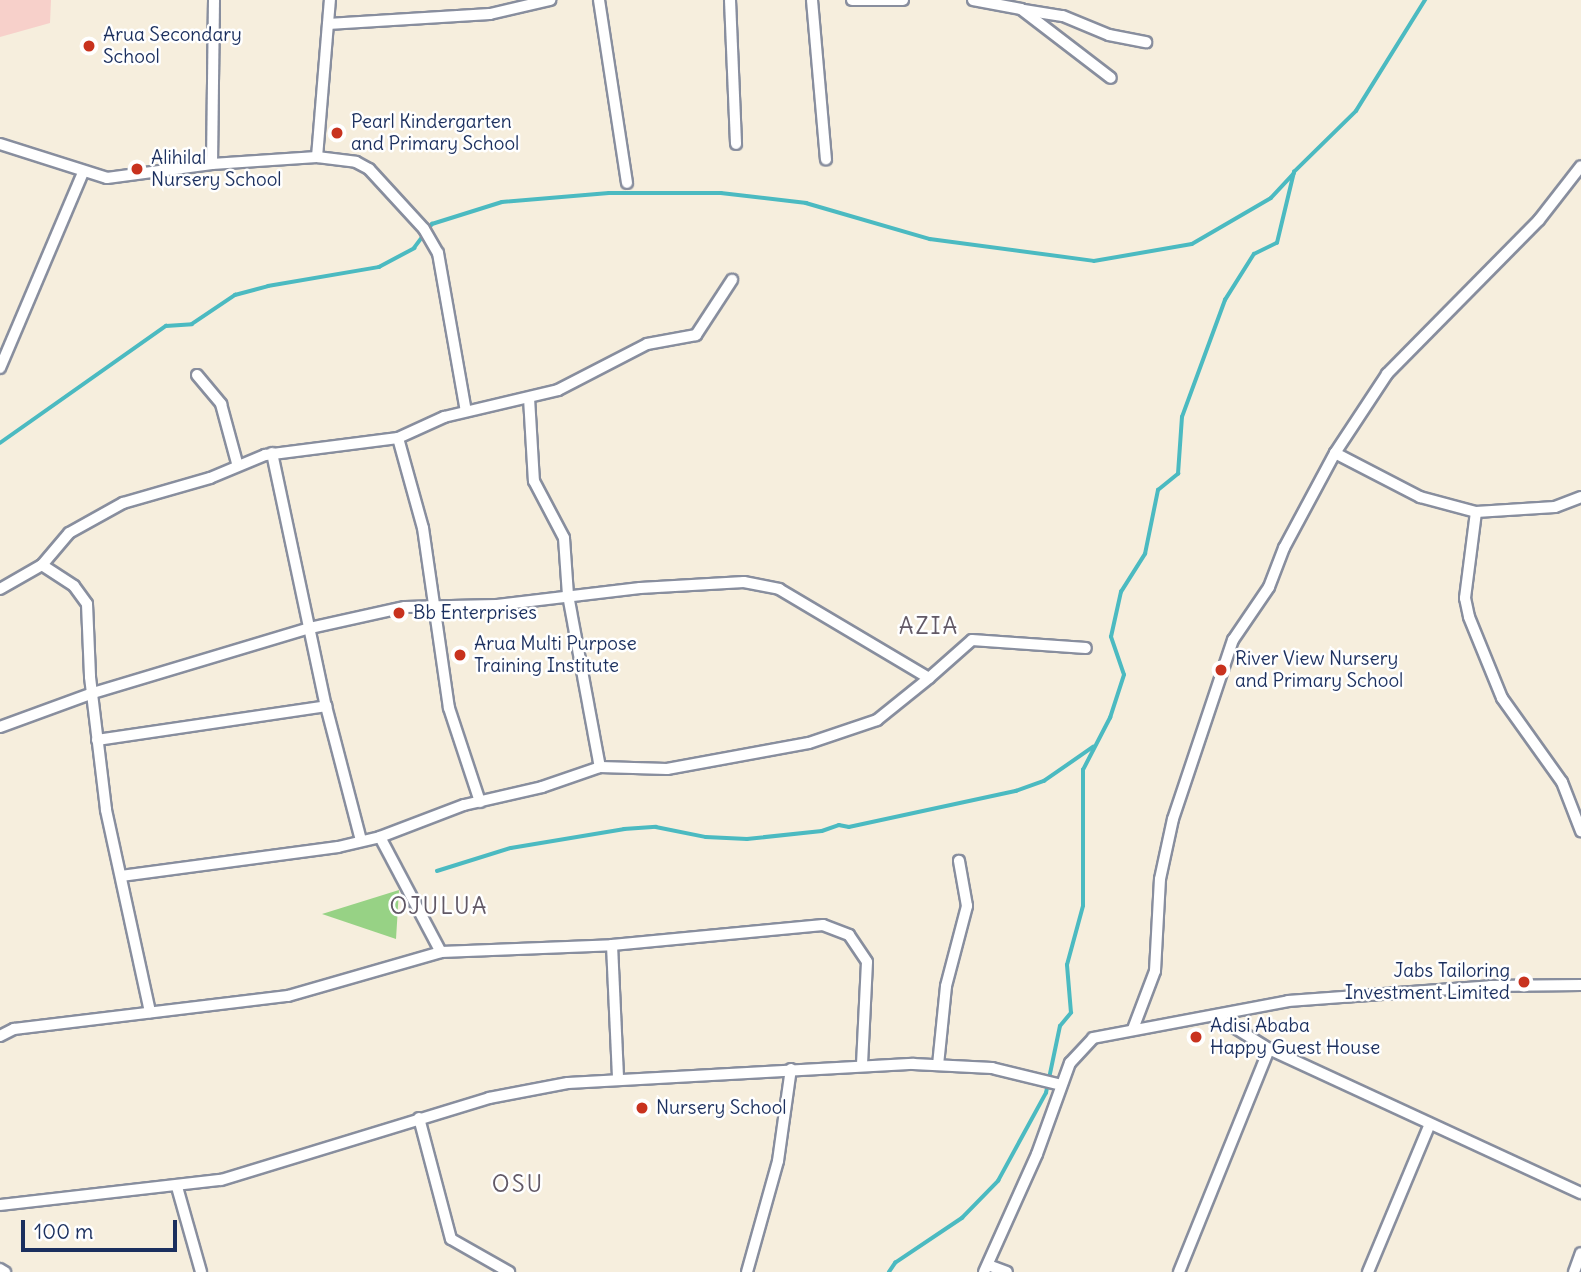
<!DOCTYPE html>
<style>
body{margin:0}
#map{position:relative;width:1581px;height:1272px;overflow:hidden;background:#f6eedd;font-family:Delius,sans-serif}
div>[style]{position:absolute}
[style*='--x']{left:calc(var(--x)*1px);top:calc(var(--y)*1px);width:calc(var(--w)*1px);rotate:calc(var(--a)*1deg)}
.built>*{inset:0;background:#f7d0ca}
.green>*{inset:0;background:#97d285}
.stream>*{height:3.5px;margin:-1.75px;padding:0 1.75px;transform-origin:1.75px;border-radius:1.75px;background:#4bbac1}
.roads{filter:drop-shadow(2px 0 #888e9e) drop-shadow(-2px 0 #888e9e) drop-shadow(0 2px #888e9e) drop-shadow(0 -2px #888e9e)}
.minor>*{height:10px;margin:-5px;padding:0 5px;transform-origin:5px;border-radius:5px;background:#fff}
.dots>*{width:19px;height:19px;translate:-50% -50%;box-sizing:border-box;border:4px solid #fff;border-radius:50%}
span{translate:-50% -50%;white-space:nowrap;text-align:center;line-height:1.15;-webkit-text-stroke:5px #fff;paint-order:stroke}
.poi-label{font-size:19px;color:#1b2f5e}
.left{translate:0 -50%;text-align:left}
.right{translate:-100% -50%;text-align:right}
.quarter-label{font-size:23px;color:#625966;letter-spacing:2px}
.scale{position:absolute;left:21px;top:1220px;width:156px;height:32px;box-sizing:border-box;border:4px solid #1b2f5e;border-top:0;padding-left:9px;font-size:21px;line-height:24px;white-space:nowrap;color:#1b2f5e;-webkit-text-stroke:5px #fff;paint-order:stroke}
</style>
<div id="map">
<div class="built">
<i style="clip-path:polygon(0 0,51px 0,50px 23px,0 37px)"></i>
</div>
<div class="green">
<i style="clip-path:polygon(399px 890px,396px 939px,322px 914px)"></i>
</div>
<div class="stream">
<i style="--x:0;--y:443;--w:203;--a:-35.2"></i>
<i style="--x:166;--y:326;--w:26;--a:-4"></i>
<i style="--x:192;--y:324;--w:52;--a:-34"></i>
<i style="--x:235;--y:295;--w:34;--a:-15"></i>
<i style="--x:268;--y:286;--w:113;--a:-9.7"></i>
<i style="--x:379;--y:267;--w:40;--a:-28"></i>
<i style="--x:414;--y:248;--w:30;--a:-53"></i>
<i style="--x:432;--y:224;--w:73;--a:-17.4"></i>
<i style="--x:502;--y:202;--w:107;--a:-4.8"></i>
<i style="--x:609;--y:193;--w:112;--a:0"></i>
<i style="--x:721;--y:193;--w:86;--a:6.7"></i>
<i style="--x:806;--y:203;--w:129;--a:16.2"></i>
<i style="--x:930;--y:239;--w:165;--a:7.6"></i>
<i style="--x:1094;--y:261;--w:99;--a:-9.8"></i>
<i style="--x:1192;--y:244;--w:91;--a:-30.2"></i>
<i style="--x:1271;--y:198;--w:33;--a:-47"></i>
<i style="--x:437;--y:871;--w:77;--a:-17.3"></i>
<i style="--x:511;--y:848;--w:115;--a:-9.5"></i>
<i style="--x:624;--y:829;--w:32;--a:-4"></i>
<i style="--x:656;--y:827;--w:51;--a:11.3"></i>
<i style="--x:706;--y:837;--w:41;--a:2.8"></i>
<i style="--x:747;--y:839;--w:75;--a:-6.1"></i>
<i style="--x:822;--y:831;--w:18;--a:-19"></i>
<i style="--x:839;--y:825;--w:10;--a:11"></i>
<i style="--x:849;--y:827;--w:171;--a:-12.2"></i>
<i style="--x:1016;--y:791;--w:30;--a:-20"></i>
<i style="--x:1044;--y:781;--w:60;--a:-34.8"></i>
<i style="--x:889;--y:1272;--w:11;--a:-56"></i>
<i style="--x:895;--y:1263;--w:81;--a:-33.9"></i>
<i style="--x:962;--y:1218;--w:52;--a:-45.8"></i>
<i style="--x:998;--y:1181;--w:100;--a:-61.4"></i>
<i style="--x:1046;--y:1093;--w:68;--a:-78.2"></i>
<i style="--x:1060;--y:1026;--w:17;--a:-50"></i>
<i style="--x:1071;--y:1013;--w:48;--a:-94.8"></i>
<i style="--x:1067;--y:965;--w:61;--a:-74.8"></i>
<i style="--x:1083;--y:906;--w:136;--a:-90"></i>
<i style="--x:1083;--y:770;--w:59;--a:-62.6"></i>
<i style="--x:1110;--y:718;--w:45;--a:-72"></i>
<i style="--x:1124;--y:675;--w:40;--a:-108.9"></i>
<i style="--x:1111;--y:637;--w:46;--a:-77.5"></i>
<i style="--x:1121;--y:592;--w:45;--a:-57.7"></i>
<i style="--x:1145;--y:554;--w:65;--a:-78.5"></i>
<i style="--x:1158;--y:490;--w:26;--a:-39"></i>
<i style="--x:1178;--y:474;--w:57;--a:-86"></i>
<i style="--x:1182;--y:417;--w:125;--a:-69.8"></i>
<i style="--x:1225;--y:300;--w:54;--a:-57.8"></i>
<i style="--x:1254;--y:254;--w:25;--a:-26"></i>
<i style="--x:1277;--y:243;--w:73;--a:-76.5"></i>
<i style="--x:1294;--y:172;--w:87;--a:-44.5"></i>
<i style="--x:1356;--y:111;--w:131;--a:-58.1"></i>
</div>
<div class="roads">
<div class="minor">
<i style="--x:599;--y:0;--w:185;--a:81.3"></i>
<i style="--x:730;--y:0;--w:144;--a:87.6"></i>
<i style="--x:812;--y:0;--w:160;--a:85"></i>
<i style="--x:852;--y:0;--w:51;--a:0"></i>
<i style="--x:973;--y:0;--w:49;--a:10.6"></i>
<i style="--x:1021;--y:9;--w:113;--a:37.5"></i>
<i style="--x:1024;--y:10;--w:39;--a:9"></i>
<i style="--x:1063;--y:16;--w:50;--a:22.4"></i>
<i style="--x:1109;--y:35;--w:38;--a:11"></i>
<i style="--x:328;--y:24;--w:162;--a:-3.5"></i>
<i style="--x:490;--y:14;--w:62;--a:-13.1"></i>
<i style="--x:0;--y:144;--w:112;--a:17.6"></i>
<i style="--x:107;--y:178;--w:106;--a:-7.6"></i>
<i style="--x:212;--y:164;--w:105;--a:-3.8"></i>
<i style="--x:317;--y:157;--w:39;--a:7"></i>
<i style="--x:356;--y:162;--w:15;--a:28"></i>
<i style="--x:369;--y:169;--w:81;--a:47.5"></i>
<i style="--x:424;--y:229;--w:28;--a:60"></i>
<i style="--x:438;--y:253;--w:160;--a:80"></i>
<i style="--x:317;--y:157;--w:158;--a:-85.3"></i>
<i style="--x:212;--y:164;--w:164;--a:-89.3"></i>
<i style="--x:0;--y:368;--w:213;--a:-67"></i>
<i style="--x:197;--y:375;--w:38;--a:50"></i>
<i style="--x:221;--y:404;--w:61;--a:74.8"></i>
<i style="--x:529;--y:398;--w:83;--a:86.6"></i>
<i style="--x:534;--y:481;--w:64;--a:62.2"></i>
<i style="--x:564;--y:538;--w:57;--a:86"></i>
<i style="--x:568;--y:595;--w:175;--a:79.5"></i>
<i style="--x:398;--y:438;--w:93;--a:74.5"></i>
<i style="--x:423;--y:528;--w:182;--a:81.8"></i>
<i style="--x:449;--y:708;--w:99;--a:71.7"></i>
<i style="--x:272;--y:453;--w:259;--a:78"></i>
<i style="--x:326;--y:706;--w:138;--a:75.4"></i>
<i style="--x:1335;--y:453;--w:96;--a:27.4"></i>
<i style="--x:1420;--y:497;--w:58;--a:15"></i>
<i style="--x:1476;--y:512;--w:87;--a:97.3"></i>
<i style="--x:1465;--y:598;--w:19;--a:78"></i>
<i style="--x:1469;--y:617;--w:87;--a:67.8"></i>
<i style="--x:1502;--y:698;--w:103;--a:54.5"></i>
<i style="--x:1562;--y:782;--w:53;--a:68.8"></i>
<i style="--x:1476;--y:512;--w:79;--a:-3.6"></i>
<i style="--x:1555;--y:507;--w:28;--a:-21"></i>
<i style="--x:42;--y:565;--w:38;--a:33"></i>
<i style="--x:74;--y:586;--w:22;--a:54"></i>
<i style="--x:87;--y:604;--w:73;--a:87.6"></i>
<i style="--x:90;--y:677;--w:134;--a:83.1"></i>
<i style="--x:106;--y:810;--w:207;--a:77.7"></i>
<i style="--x:0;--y:589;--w:48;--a:-29.7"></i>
<i style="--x:42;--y:565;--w:42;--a:-49.8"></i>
<i style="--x:69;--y:533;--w:62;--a:-29.1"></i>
<i style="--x:123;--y:503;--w:91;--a:-16"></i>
<i style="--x:210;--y:478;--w:60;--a:-22.7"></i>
<i style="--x:265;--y:455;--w:134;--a:-7.3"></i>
<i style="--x:398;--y:438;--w:51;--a:-24.5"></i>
<i style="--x:444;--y:417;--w:117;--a:-13.3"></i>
<i style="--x:558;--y:390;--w:100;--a:-27.3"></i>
<i style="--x:647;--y:344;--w:50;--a:-10.4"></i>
<i style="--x:696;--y:335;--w:66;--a:-56.8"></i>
<i style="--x:0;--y:727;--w:99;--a:-20.1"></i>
<i style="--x:93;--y:693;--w:227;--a:-16.7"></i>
<i style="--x:310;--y:628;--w:97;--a:-12.5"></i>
<i style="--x:405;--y:607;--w:92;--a:-1.2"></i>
<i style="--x:497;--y:605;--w:144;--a:-6.8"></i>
<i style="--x:640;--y:588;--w:104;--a:-3.3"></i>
<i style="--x:744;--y:582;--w:36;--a:11"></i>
<i style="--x:779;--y:589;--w:174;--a:30.7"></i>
<i style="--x:929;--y:678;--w:57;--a:-41.5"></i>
<i style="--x:972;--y:640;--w:114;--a:4"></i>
<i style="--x:97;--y:740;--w:232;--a:-8.4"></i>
<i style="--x:380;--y:837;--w:130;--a:62.1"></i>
<i style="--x:121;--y:876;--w:219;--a:-7.6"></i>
<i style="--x:338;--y:847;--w:43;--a:-13.4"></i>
<i style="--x:380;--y:837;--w:90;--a:-20.9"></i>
<i style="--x:464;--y:805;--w:80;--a:-13"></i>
<i style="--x:542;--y:787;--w:61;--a:-19"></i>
<i style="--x:600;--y:767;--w:67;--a:1.7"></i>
<i style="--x:667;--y:769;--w:144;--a:-10.4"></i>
<i style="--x:809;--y:743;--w:72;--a:-18.7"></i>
<i style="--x:877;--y:720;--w:67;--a:-38.9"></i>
<i style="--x:612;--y:945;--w:133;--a:87.4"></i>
<i style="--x:1216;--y:1016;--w:62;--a:31.9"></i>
<i style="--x:1269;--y:1049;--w:344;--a:24.8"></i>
<i style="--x:1133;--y:1029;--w:62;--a:-69.2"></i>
<i style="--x:1155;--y:971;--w:92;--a:-86.9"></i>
<i style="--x:1160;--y:879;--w:61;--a:-77.8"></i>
<i style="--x:1173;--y:819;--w:189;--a:-71.5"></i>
<i style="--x:1233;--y:640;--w:64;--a:-55.8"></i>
<i style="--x:1269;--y:587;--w:42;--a:-69"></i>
<i style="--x:1284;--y:548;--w:108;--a:-61.8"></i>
<i style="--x:1335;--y:453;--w:95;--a:-56.6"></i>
<i style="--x:1387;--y:374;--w:216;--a:-45.4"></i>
<i style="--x:1539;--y:220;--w:68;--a:-52.1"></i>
<i style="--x:0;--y:1036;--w:16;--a:-27"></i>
<i style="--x:14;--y:1029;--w:276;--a:-6.9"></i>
<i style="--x:288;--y:996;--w:159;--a:-16"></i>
<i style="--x:441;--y:952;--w:171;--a:-2.3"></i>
<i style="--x:612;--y:945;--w:212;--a:-5.4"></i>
<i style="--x:823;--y:925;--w:28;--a:21"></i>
<i style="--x:849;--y:935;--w:32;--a:56"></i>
<i style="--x:867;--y:962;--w:103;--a:92.8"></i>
<i style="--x:938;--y:1065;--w:79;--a:-84.2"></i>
<i style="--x:946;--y:986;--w:83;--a:-75.3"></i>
<i style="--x:967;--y:906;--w:46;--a:-100.1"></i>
<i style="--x:419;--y:1118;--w:125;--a:75.2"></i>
<i style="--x:451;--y:1239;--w:67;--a:29.6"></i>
<i style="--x:177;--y:1187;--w:88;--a:74.2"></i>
<i style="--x:0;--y:1205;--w:222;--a:-6.5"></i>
<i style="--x:221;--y:1180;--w:280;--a:-17"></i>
<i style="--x:489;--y:1098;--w:80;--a:-10.8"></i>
<i style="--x:568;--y:1083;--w:346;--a:-3.2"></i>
<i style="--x:913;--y:1064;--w:79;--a:2.9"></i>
<i style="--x:992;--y:1068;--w:71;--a:13.8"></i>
<i style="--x:988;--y:1265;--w:20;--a:20"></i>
<i style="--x:0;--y:1269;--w:6;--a:31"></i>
<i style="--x:747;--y:1272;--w:115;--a:-74.4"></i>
<i style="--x:778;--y:1161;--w:93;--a:-82"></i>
<i style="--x:984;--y:1272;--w:129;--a:-65.8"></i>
<i style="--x:1037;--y:1154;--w:97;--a:-70.1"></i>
<i style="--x:1070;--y:1063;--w:34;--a:-47"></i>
<i style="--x:1093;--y:1038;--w:198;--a:-10.7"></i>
<i style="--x:1288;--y:1001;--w:203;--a:-4.2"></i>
<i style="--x:1490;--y:986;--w:91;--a:-0.6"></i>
<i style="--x:1179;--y:1272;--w:240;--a:-68"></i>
<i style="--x:1368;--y:1272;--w:158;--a:-67.3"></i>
<i style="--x:1574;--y:1272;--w:20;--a:-70"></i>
</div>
</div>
<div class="dots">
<i style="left:89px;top:46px;background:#c8321e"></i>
<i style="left:337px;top:133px;background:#c8321e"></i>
<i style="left:137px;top:169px;background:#c8321e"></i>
<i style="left:399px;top:613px;background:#c8321e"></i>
<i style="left:460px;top:655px;background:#c8321e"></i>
<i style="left:1221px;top:670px;background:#c8321e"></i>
<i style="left:1524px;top:982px;background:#c8321e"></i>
<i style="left:1196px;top:1037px;background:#c8321e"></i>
<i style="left:642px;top:1108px;background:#c8321e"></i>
</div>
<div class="poi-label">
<span class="left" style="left:103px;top:46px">Arua Secondary<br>School</span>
<span class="left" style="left:351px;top:133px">Pearl Kindergarten<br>and Primary School</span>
<span class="left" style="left:151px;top:169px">Alihilal<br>Nursery School</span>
<span class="left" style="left:413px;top:613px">Bb Enterprises</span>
<span class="left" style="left:474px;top:655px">Arua Multi Purpose<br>Training Institute</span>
<span class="left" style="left:1235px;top:670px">River View Nursery<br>and Primary School</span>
<span class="right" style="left:1510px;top:982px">Jabs Tailoring<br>Investment Limited</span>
<span class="left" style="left:1210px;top:1037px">Adisi Ababa<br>Happy Guest House</span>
<span class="left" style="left:656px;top:1108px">Nursery School</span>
</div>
<div class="quarter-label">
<span style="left:929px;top:626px">AZIA</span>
<span style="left:439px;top:906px">OJULUA</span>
<span style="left:518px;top:1184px">OSU</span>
</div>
<div class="scale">100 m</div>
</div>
